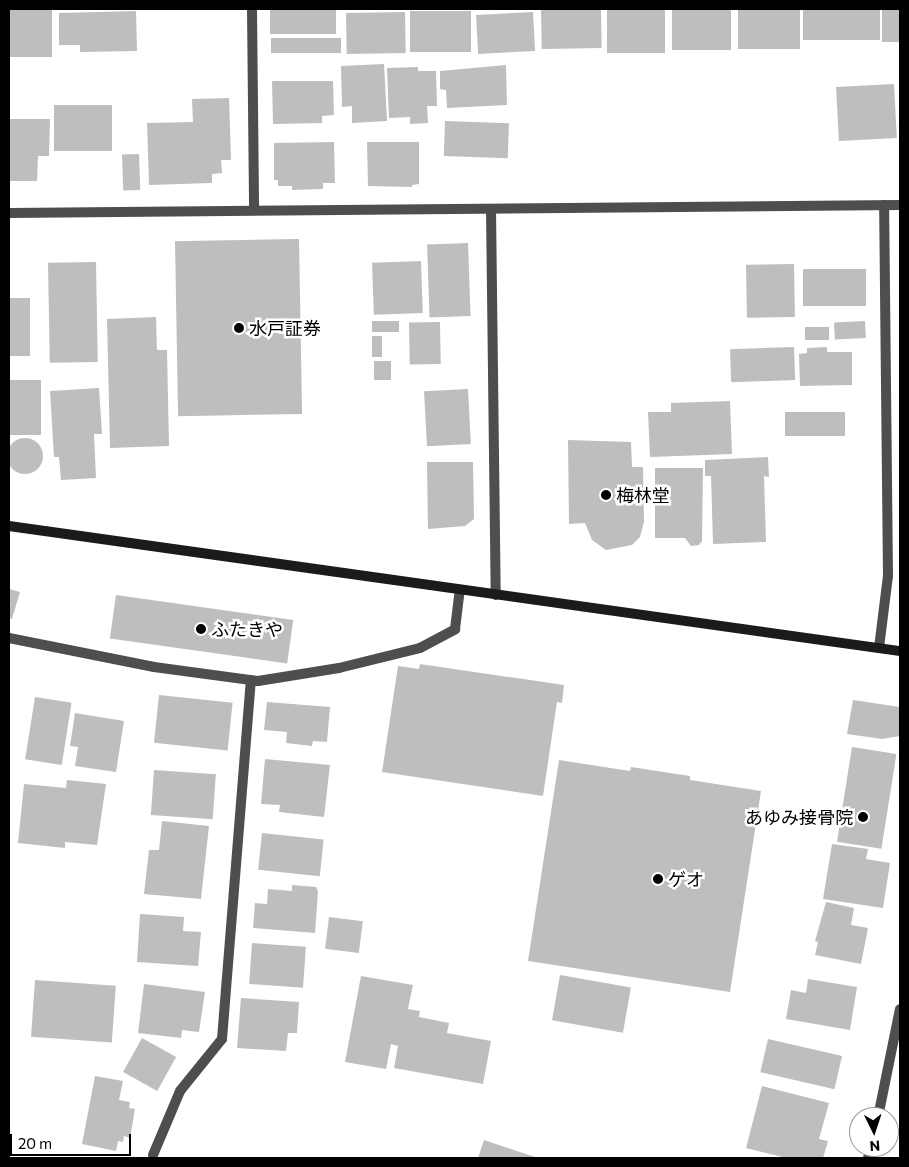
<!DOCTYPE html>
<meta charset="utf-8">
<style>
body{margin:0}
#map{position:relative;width:909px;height:1167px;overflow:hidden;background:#fff;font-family:Commissioner,"Noto Sans JP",sans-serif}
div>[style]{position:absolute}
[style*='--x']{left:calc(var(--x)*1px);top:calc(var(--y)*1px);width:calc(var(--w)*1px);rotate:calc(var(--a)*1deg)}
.building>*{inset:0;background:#bebebe;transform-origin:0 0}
.round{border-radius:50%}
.lane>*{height:10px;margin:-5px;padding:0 5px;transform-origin:5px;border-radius:5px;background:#4e4e4e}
.street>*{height:10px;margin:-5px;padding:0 5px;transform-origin:5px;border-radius:5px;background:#4e4e4e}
.secondary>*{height:10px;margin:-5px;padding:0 5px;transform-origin:5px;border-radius:5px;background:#1b1b1b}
.dots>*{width:14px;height:14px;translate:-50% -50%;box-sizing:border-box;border:2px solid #fff;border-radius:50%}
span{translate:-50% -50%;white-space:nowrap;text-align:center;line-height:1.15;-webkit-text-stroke:5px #fff;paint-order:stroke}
.poi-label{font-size:18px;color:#000}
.left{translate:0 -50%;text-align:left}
.right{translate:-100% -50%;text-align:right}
.frame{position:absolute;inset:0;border:10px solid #000;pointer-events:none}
.north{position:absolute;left:849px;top:1107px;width:50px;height:50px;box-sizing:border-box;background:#fff;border:1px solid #999;border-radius:50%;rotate:176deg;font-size:14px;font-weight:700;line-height:20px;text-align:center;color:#000}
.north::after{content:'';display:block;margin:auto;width:18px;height:22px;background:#000;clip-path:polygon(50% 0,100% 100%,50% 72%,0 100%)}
.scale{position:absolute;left:10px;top:1134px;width:121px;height:22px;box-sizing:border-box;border:2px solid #000;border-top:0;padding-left:6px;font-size:15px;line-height:18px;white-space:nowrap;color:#000;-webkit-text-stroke:4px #fff;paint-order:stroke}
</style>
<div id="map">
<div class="building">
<i style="left:9px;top:9px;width:43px;height:48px"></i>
<i style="left:270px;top:9px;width:66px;height:25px"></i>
<i style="left:601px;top:9px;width:39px;height:60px;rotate:89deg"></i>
<i style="left:607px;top:9px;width:58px;height:44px"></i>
<i style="left:672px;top:9px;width:59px;height:41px"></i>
<i style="left:738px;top:9px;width:62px;height:40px"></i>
<i style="left:803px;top:9px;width:77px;height:31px"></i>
<i style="left:882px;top:9px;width:18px;height:33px"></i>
<i style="clip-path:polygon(136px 11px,137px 51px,80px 52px,80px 45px,59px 45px,59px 13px)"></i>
<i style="left:471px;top:11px;width:41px;height:61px;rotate:90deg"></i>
<i style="left:405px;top:12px;width:41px;height:59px;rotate:89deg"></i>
<i style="left:533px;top:12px;width:39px;height:57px;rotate:87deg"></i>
<i style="left:341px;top:38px;width:15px;height:70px;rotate:90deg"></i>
<i style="clip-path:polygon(384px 64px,387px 121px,352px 123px,352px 106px,342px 107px,341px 66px)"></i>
<i style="clip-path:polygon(506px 65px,507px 105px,447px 108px,446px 90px,440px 89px,440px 71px)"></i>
<i style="clip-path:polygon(418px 67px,418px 71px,436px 71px,437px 106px,427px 106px,428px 123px,410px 124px,410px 117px,389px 118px,387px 68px)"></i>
<i style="clip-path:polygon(272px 81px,333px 81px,334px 115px,322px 116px,322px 123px,273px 124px)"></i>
<i style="left:894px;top:84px;width:54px;height:58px;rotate:87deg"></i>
<i style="clip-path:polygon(229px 98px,231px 160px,221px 160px,222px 173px,212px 174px,212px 183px,149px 185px,147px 123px,193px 122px,192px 99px)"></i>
<i style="left:54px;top:105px;width:58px;height:46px"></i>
<i style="clip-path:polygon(9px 119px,50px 119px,49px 156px,38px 156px,37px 181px,9px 181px)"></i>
<i style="left:445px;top:121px;width:64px;height:35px;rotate:2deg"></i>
<i style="clip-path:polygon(334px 142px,335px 183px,323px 183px,323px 189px,292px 190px,292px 186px,278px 186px,278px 180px,274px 180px,274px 143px)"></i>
<i style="clip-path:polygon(367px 142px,419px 142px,419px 184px,412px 185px,412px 187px,368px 186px)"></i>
<i style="left:139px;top:154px;width:36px;height:17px;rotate:88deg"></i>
<i style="left:299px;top:239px;width:175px;height:124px;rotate:89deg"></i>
<i style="left:468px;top:243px;width:73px;height:41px;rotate:88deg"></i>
<i style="left:421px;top:261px;width:52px;height:49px;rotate:88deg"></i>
<i style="left:96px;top:262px;width:100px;height:48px;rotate:89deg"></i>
<i style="left:794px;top:264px;width:53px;height:48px;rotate:89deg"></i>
<i style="left:866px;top:269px;width:37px;height:63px;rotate:90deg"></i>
<i style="left:9px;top:298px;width:21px;height:58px"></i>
<i style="clip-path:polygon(156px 317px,157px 350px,167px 350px,169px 446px,110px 448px,107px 319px)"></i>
<i style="left:372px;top:321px;width:27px;height:11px"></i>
<i style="left:865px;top:321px;width:17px;height:31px;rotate:87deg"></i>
<i style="left:440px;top:322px;width:42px;height:31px;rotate:89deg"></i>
<i style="left:805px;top:327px;width:24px;height:13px"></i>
<i style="left:372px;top:336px;width:10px;height:21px"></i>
<i style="left:794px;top:347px;width:33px;height:64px;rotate:88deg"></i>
<i style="clip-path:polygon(827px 347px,827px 352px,852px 352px,852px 385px,800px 386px,799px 354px,807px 353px,807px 348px)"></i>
<i style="left:374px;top:361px;width:17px;height:19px"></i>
<i style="left:41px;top:380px;width:55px;height:32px;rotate:90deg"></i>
<i style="clip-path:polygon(99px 388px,102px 434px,94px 434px,96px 478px,61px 480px,59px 457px,54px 457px,50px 391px)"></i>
<i style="left:468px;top:389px;width:55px;height:44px;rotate:87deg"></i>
<i style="clip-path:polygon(730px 401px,732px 454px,650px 457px,648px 412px,671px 412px,671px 403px)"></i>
<i style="left:845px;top:412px;width:24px;height:60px;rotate:90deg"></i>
<i class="round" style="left:7px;top:438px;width:36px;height:36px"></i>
<i style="clip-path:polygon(568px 440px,631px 442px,632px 467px,643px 467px,644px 522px,640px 537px,632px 545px,606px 550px,592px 540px,585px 523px,569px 524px)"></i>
<i style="clip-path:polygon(768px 457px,769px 477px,764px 476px,766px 542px,713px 544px,711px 476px,705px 476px,705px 460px)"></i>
<i style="clip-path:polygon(427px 462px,473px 462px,474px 519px,465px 526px,428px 529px)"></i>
<i style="clip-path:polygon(655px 468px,703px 468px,702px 541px,699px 545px,691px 546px,685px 538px,655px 538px)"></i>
<i style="clip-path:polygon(9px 589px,20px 592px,12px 619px,9px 618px)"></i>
<i style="left:116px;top:595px;width:179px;height:44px;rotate:8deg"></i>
<i style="clip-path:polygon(420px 664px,564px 685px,562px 703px,557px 702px,543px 796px,382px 772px,398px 666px,419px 669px)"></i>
<i style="left:159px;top:695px;width:74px;height:48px;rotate:6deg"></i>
<i style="left:35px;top:697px;width:37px;height:63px;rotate:9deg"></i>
<i style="clip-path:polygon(853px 700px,900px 707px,900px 736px,882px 739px,847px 734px)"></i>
<i style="clip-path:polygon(267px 702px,330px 707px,327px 742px,313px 741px,312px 746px,286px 743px,287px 732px,264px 730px)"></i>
<i style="clip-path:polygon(75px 713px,124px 721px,116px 772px,75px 766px,78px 747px,70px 746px)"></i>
<i style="left:852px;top:747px;width:45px;height:96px;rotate:9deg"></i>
<i style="clip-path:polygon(265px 759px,330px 765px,324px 817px,279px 812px,280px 805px,261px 804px)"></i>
<i style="clip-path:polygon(559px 760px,630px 771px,631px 767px,690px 776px,690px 780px,761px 791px,730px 992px,528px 961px)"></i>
<i style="left:154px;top:770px;width:62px;height:45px;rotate:4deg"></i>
<i style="clip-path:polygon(67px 780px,106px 784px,97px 845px,65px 842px,65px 848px,18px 843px,24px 784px,66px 788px)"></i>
<i style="clip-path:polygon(162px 821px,209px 826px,201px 899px,144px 894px,149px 850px,159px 850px)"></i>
<i style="left:262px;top:833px;width:62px;height:37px;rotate:6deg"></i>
<i style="clip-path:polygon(832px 844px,868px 849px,866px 859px,890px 863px,883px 908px,823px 899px)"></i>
<i style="clip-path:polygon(292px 885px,316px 887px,318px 891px,315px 933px,253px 928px,255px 903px,267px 904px,268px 889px,292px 891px)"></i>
<i style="clip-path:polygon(826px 902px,854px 908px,851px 925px,868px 928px,861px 964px,815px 955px,818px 942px,815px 941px)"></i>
<i style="clip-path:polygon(140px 914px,184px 917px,183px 931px,201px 932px,198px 966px,137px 962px)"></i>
<i style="left:329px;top:917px;width:34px;height:32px;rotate:7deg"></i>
<i style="left:252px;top:943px;width:54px;height:41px;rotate:4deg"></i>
<i style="left:560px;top:975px;width:72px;height:46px;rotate:10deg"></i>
<i style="clip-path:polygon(361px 976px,413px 985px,408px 1009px,420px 1011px,419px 1017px,449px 1023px,447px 1033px,491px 1041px,483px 1084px,394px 1068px,398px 1046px,391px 1044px,386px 1069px,345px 1062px)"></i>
<i style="clip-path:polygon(808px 979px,857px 987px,850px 1030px,786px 1019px,791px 990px,806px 993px)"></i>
<i style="left:35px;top:980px;width:81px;height:57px;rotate:4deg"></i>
<i style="clip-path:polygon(144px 984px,205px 992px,199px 1032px,182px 1030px,181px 1038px,138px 1033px)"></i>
<i style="clip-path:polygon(241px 998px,299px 1002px,297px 1033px,288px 1033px,286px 1051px,237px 1048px)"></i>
<i style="left:142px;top:1038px;width:39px;height:39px;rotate:29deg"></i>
<i style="left:768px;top:1039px;width:76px;height:34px;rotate:13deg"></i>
<i style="clip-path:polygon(95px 1076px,123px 1081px,119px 1100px,130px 1102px,129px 1108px,135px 1109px,130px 1138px,124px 1136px,123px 1142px,118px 1141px,116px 1151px,82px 1144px)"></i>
<i style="clip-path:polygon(762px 1086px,829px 1103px,819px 1139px,828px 1141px,823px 1158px,787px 1158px,746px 1148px)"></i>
<i style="clip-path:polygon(484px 1140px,538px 1158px,478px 1158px)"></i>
</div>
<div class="lane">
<i style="--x:153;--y:1155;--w:69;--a:-67.1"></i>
<i style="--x:180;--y:1091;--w:67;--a:-51.1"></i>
<i style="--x:222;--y:1039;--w:360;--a:-85.4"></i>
</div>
<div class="street">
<i style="--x:252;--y:9;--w:201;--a:89.4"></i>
<i style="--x:491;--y:209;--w:386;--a:89.3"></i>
<i style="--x:9;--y:213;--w:891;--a:-0.51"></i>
<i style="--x:9;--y:638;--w:148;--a:11.3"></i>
<i style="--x:154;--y:667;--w:105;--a:7.7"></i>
<i style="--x:258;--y:681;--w:82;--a:-9.1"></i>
<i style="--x:339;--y:668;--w:83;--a:-13.9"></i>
<i style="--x:420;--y:648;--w:40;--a:-28"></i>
<i style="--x:455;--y:629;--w:39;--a:-83"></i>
<i style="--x:879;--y:648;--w:73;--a:-82.9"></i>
<i style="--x:888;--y:576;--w:371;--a:-90.6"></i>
<i style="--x:878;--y:1117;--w:110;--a:-78.5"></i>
<i style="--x:868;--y:1158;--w:11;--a:-75"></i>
</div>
<div class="secondary">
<i style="--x:9;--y:526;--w:900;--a:7.99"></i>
</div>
<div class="dots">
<i style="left:239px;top:328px;background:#000"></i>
<i style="left:606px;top:495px;background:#000"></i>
<i style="left:201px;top:629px;background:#000"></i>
<i style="left:863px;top:817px;background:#000"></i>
<i style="left:658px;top:879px;background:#000"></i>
</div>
<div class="poi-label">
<span class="left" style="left:249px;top:328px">水戸証券</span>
<span class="left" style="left:616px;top:495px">梅林堂</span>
<span class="left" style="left:211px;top:629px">ふたきや</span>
<span class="right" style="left:853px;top:817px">あゆみ接骨院</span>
<span class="left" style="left:668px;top:879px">ゲオ</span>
</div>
<div class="frame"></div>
<div class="north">N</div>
<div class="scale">20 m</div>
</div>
